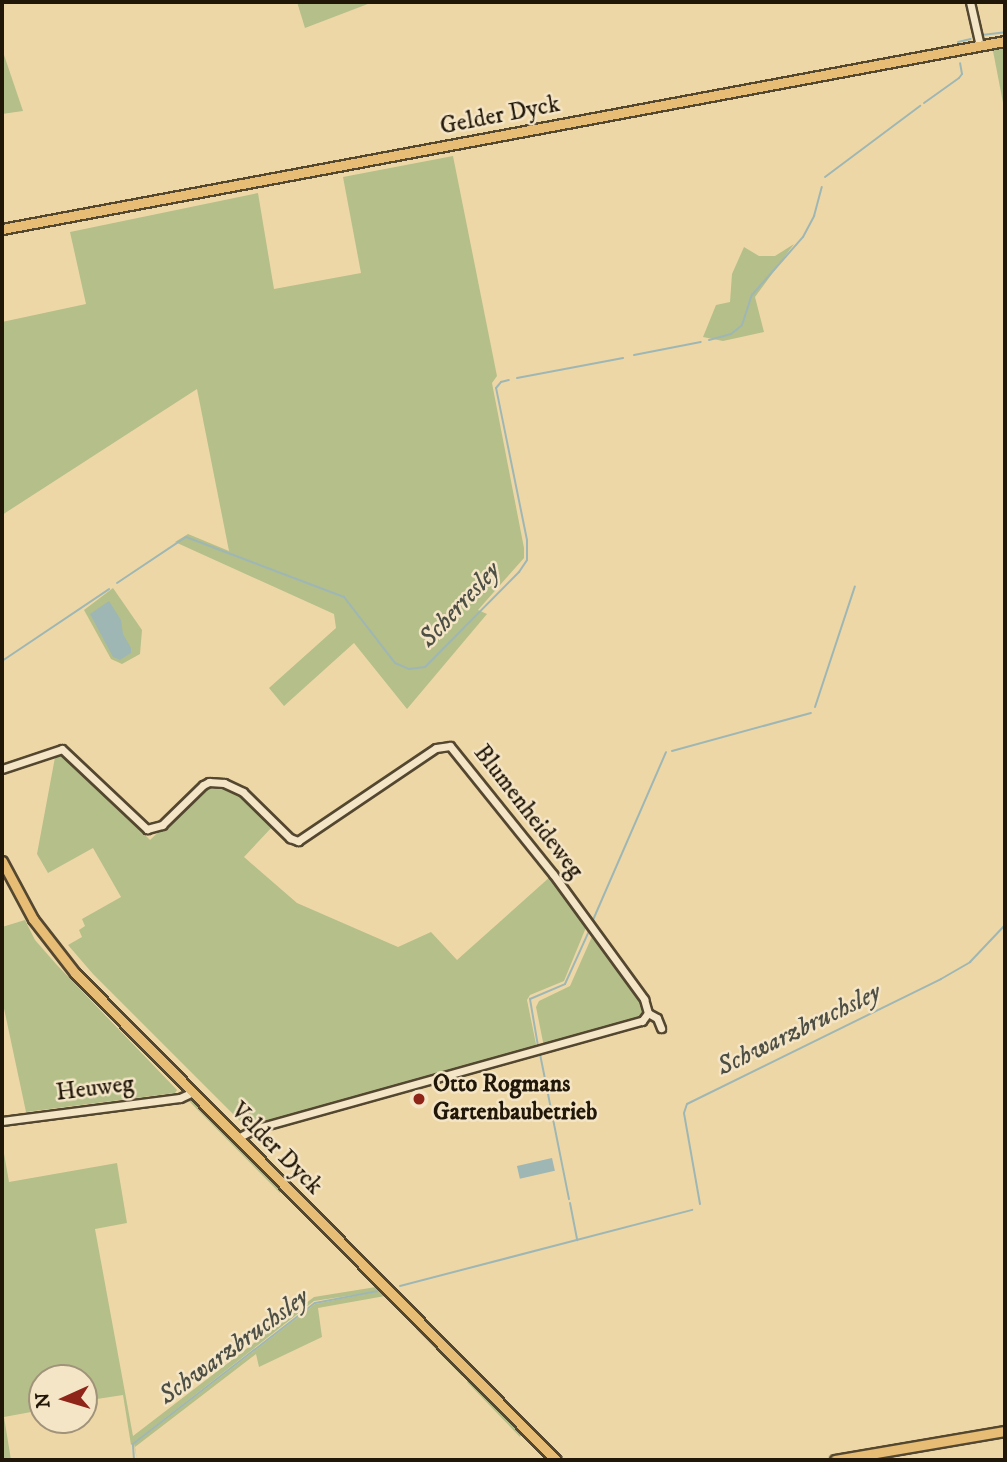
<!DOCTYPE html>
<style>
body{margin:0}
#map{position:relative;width:1007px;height:1462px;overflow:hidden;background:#eed7a7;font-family:"IM FELL DW Pica",serif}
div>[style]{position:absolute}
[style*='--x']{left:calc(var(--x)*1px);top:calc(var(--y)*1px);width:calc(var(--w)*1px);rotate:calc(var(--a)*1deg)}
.green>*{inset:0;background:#b5bf8a}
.water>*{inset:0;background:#9fb7b4;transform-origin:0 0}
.stream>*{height:2px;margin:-1px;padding:0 1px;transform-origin:1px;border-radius:1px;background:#9fb7b4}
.roads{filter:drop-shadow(2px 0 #544730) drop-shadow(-2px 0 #544730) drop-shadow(0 2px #544730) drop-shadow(0 -2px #544730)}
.minor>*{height:7px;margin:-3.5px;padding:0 3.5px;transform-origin:3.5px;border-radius:3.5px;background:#f4e5c6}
.major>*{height:9px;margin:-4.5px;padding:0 4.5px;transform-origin:4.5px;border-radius:4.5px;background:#e7bc74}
.dots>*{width:19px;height:19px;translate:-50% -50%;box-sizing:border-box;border:4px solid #f4e5c6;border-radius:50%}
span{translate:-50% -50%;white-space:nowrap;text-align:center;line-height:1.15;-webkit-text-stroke:5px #f4e5c6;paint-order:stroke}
.street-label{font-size:24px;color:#211709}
.poi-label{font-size:24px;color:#211709;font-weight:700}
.left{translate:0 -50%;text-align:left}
.water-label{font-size:26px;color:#4d4f45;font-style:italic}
.frame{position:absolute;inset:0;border:4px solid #211709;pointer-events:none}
.north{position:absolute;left:28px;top:1364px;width:70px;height:70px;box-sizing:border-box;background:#f4e5c6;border:2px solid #a0937a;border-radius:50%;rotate:266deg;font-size:19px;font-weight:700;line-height:28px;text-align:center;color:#211709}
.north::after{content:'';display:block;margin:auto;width:24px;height:32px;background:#8f2418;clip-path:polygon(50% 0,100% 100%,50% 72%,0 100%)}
</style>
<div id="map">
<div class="green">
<i style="clip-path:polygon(297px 2px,373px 2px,305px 28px)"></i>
<i style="clip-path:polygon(1005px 44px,1005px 113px,993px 51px,997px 46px)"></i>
<i style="clip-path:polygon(2px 49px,23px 111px,2px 114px)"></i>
<i style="clip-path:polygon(453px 156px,497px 376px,492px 383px,524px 548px,524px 558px,478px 610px,487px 614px,407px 709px,354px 643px,284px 706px,269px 688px,336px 628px,334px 614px,175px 542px,188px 534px,229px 551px,197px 389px,2px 515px,2px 322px,86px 304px,70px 232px,258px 193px,274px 289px,361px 273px,343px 177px)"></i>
<i style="clip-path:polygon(794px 244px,755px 297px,764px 332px,723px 341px,703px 337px,716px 305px,730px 302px,732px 274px,744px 247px,759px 256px,775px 256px)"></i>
<i style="clip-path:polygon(113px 588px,142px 630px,140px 654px,122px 664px,111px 659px,84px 610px)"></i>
<i style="clip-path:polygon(56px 752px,65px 757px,105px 794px,150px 840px,203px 790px,222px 785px,235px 789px,273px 826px,244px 857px,297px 903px,398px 947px,431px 932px,457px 960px,551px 876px,587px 925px,564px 981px,530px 995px,527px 1000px,537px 1049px,248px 1129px,93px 974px,68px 945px,82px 937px,79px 930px,85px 926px,82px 919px,121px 897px,93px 848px,48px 873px,37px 854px)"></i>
<i style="clip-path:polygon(25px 920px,35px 940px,56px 964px,177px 1090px,175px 1093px,26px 1112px,2px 999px,2px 927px)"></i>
<i style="clip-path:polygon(594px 932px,640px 997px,644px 1008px,643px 1016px,544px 1047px,536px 1007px,539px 1001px,570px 986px)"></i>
<i style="clip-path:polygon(193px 1098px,282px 1188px,280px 1193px,189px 1101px,2px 1125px)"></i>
<i style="clip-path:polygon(2px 1142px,9px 1182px,117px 1163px,127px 1223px,95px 1229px,133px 1436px,314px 1297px,376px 1287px,336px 1247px,340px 1246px,415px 1325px,385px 1296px,318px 1308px,322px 1337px,259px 1367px,256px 1354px,135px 1447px,137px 1460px,134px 1444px,315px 1304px,380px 1291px,314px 1301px,131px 1445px,123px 1395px,84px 1401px,84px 1378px,42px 1378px,42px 1410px,4px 1417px,11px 1460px,2px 1460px)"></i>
<i style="clip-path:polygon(421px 1327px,468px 1374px,466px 1376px,462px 1376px,416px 1329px)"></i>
<i style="clip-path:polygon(469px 1379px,473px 1379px,523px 1430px,520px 1437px,467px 1382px)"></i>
</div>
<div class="water">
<i style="clip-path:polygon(109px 601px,121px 620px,123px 634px,131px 648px,131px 653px,120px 660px,113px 657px,90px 614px)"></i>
<i style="left:552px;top:1158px;width:13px;height:36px;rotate:77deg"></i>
</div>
<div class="stream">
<i style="--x:982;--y:35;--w:23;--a:-7"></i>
<i style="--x:958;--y:42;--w:13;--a:-13"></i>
<i style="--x:924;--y:103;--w:43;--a:-35.5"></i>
<i style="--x:959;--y:78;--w:5;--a:-53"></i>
<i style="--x:962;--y:74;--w:11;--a:-100"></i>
<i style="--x:825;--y:177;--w:119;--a:-36.8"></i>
<i style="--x:709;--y:340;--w:23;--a:-15"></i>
<i style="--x:731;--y:334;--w:14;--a:-39"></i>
<i style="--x:742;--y:325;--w:32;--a:-72"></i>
<i style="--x:752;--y:295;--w:77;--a:-48.7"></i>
<i style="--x:803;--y:237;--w:24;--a:-62"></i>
<i style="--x:814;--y:216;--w:30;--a:-75"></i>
<i style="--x:634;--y:355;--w:68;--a:-11"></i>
<i style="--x:517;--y:378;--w:108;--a:-10.7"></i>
<i style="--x:117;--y:583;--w:83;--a:-33.7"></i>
<i style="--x:186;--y:537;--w:169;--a:20.8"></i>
<i style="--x:344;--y:597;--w:83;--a:52.3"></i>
<i style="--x:395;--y:663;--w:15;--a:23"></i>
<i style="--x:409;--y:669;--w:16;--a:-7"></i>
<i style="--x:425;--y:667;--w:134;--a:-45.3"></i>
<i style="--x:519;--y:572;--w:14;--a:-56"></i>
<i style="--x:527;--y:560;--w:20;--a:-90"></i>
<i style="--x:527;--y:540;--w:155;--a:-101.5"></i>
<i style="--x:496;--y:388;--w:8;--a:-50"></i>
<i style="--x:501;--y:382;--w:8;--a:-14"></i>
<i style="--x:2;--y:661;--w:129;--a:-33.9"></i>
<i style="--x:815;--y:707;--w:127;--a:-71.7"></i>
<i style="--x:672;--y:751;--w:144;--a:-15.3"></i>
<i style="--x:593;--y:920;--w:183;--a:-66.5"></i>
<i style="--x:538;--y:1046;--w:48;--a:-99.7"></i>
<i style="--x:530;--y:999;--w:38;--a:-23"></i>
<i style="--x:565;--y:984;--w:58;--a:-65.6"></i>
<i style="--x:540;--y:1054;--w:148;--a:78.7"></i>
<i style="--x:570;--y:1203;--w:38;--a:79"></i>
<i style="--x:700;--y:1204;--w:92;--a:-100"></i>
<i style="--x:684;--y:1113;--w:9;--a:-72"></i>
<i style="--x:687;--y:1104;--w:283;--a:-26.2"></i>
<i style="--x:941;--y:979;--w:34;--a:-30"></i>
<i style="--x:970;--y:962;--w:51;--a:-46.6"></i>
<i style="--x:400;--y:1286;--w:302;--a:-14.6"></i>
<i style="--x:134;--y:1460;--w:16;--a:-94"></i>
<i style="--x:133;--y:1444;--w:230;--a:-37.8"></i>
<i style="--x:315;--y:1303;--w:64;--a:-10.8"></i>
</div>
<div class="roads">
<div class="minor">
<i style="--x:970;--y:2;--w:45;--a:77.2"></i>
<i style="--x:2;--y:769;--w:63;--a:-18.4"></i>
<i style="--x:62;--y:749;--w:117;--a:43.3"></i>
<i style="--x:147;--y:829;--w:16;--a:-15"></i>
<i style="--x:162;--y:825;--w:57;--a:-44.3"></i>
<i style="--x:203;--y:785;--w:7;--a:-27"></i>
<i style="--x:209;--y:782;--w:15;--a:4"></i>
<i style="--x:224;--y:783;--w:21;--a:25"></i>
<i style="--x:243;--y:792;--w:66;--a:44.4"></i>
<i style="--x:290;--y:838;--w:9;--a:21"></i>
<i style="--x:298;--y:841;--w:166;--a:-34"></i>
<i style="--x:436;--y:748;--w:14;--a:-8"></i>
<i style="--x:450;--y:746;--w:164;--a:51.2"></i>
<i style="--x:553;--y:874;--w:155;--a:53.9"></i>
<i style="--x:644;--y:999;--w:15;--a:74"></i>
<i style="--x:648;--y:1013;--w:10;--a:29"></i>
<i style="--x:657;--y:1018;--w:11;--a:68"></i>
<i style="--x:2;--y:1121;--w:179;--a:-7.4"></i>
<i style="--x:180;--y:1098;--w:14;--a:-25"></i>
<i style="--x:238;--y:1138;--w:18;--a:-29"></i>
<i style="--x:254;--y:1129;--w:403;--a:-15.6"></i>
<i style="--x:642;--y:1021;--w:10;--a:-53"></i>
</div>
<div class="major">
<i style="--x:2;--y:229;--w:1020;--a:-10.62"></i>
<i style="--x:2;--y:861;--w:66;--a:61.9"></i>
<i style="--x:33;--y:919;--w:68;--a:52.1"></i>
<i style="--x:75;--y:973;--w:684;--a:45.36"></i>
<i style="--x:835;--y:1460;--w:172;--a:-9.7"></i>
</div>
</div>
<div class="dots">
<i style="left:419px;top:1099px;background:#8f2418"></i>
</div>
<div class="street-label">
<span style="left:500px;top:116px;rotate:-11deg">Gelder Dyck</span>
<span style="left:528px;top:812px;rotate:52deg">Blumenheideweg</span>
<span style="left:95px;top:1089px;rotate:-7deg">Heuweg</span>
<span style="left:276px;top:1149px;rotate:45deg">Velder Dyck</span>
</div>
<div class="poi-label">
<span class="left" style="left:433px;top:1099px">Otto Rogmans<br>Gartenbaubetrieb</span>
</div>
<div class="water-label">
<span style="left:460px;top:605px;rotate:-47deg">Scherresley</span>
<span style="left:799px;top:1030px;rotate:-26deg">Schwarzbruchsley</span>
<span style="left:234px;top:1347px;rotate:-36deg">Schwarzbruchsley</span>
</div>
<div class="frame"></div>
<div class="north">N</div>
</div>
